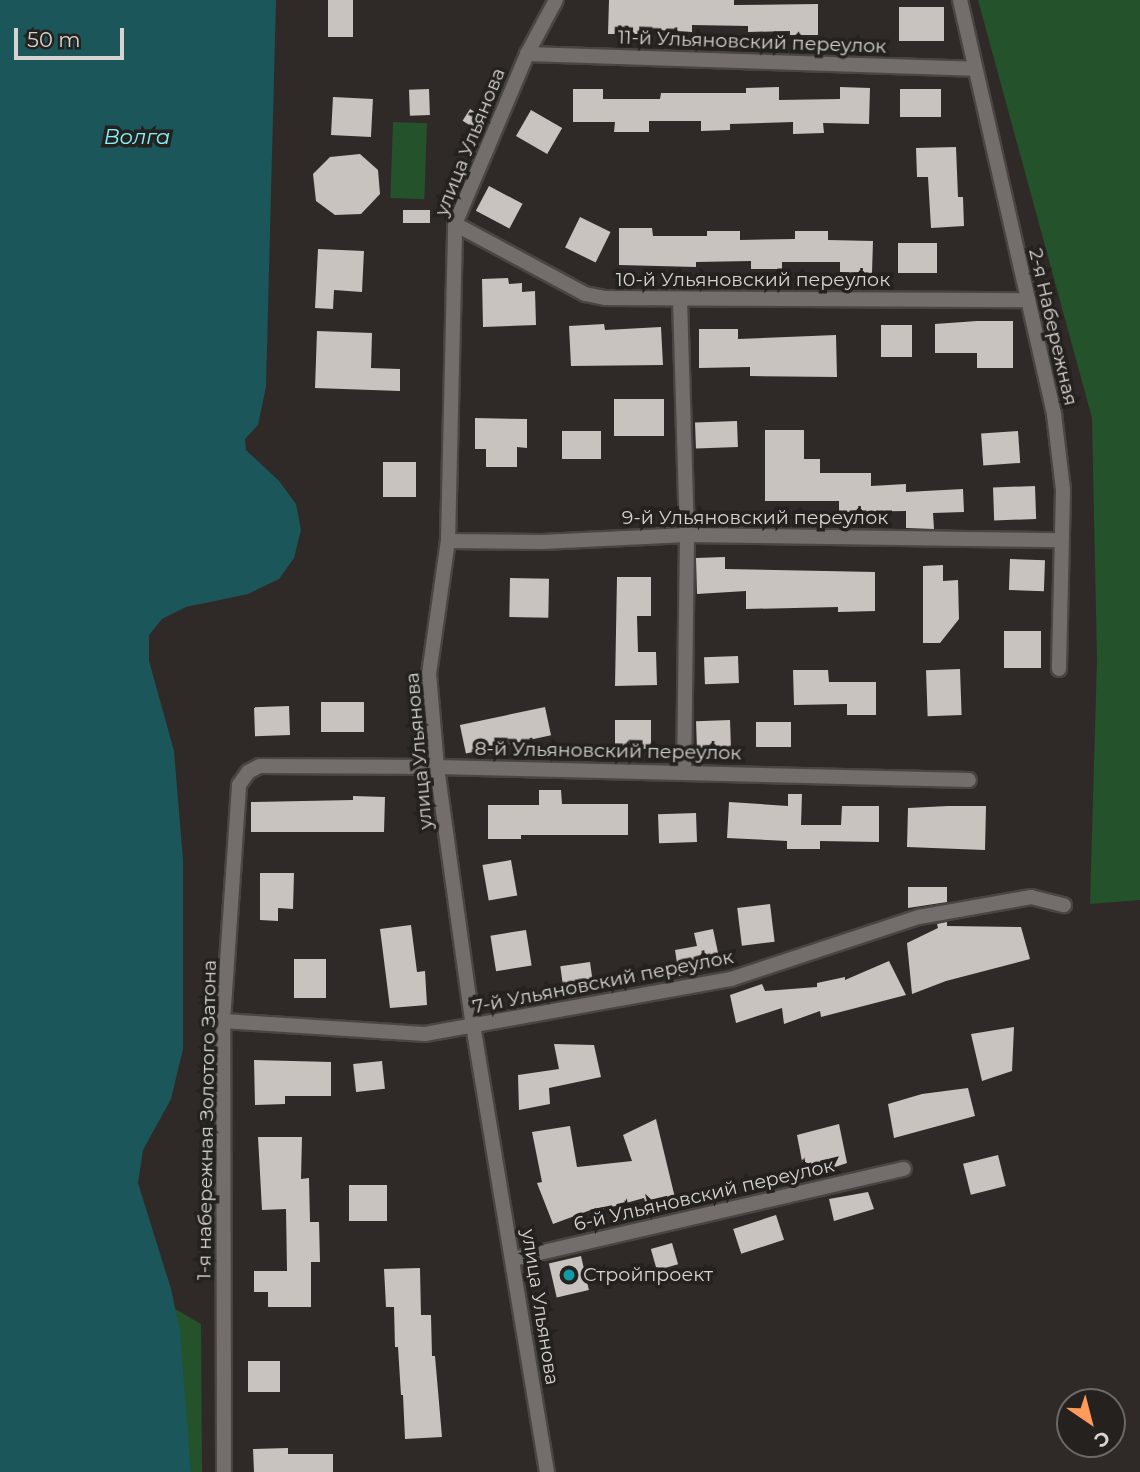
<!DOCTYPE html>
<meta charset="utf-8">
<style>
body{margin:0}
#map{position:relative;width:1140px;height:1472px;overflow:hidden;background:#2f2a28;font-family:Montserrat,sans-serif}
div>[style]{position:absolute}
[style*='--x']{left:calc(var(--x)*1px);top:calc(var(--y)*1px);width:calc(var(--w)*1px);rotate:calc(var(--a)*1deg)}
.green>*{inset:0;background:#24522b;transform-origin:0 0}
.water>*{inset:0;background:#1a565a}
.building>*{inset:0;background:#c8c3bf;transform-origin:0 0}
.roads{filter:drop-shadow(2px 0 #494543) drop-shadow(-2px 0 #494543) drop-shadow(0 2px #494543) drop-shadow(0 -2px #494543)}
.minor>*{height:14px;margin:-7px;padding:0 7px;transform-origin:7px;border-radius:7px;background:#736e6b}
.dots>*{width:19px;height:19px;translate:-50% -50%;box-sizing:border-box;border:4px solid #25211e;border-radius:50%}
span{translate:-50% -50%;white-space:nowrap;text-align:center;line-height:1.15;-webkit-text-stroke:7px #25211e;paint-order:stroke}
.street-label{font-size:19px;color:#d6d3d1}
.poi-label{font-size:19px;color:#d6d3d1}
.left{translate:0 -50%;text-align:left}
.water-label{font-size:21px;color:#82f2fb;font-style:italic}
.north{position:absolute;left:1056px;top:1388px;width:70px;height:70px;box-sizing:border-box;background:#25211e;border:2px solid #6c6866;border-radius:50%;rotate:145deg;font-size:19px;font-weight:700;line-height:28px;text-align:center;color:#d6d3d1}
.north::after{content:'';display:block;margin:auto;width:24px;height:32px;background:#ff9b5a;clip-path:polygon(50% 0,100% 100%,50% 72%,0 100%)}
.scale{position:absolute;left:14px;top:28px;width:110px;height:32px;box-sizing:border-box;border:4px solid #d6d3d1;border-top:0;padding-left:9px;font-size:21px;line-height:24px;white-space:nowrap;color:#d6d3d1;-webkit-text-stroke:5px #25211e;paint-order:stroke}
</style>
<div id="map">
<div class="green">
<i style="clip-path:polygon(978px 0,1140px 0,1140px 900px,1090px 904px,1097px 660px,1092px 418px)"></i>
<i style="left:393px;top:122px;width:34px;height:76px;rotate:2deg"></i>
<i style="clip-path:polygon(175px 1309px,201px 1324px,202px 1472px,191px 1472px)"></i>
</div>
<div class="water">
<i style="clip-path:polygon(0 0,276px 0,266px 387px,258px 425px,245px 439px,246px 450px,279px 481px,296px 504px,301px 530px,294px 558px,279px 579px,248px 594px,186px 607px,162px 619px,149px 635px,149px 661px,174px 751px,183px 860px,183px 1049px,171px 1099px,143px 1150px,138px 1183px,171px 1289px,180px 1331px,191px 1472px,0 1472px)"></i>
</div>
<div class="building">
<i style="left:328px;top:0;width:25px;height:37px"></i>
<i style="clip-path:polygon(609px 0,734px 0,734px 5px,818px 4px,818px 35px,790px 35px,790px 31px,748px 32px,748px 26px,692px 25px,692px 32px,641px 29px,641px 34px,608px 34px)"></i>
<i style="left:899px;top:7px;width:45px;height:34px"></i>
<i style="clip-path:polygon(779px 87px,779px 100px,840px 99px,840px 87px,870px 88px,869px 124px,823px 123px,824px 133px,793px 134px,793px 122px,730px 124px,730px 130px,701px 131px,701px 121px,649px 121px,649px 132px,614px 132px,615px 122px,573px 122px,573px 89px,603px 89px,603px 99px,660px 99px,661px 93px,746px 93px,746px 88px)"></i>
<i style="left:429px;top:89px;width:26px;height:20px;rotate:88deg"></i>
<i style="left:941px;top:89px;width:28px;height:41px;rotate:90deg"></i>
<i style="left:333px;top:97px;width:40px;height:38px;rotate:3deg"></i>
<i style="left:470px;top:109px;width:15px;height:14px;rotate:32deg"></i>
<i style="left:531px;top:110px;width:36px;height:30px;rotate:30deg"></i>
<i style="clip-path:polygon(956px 147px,958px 197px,963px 197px,964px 226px,931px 228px,928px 177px,917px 177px,916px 148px)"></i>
<i style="clip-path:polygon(360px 154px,378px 170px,380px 194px,361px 214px,335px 215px,316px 201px,313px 174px,330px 157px)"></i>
<i style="left:489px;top:186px;width:38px;height:28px;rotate:28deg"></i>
<i style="left:403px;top:210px;width:27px;height:13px"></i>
<i style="left:580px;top:217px;width:34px;height:34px;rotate:26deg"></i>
<i style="clip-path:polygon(619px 228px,652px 228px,653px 236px,707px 236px,707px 231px,740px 231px,740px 240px,795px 239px,795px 231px,828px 231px,828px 240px,873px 241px,872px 273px,840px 272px,840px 262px,782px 262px,782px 269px,751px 269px,751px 261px,696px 262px,696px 267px,619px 265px)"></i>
<i style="left:937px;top:243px;width:30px;height:39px;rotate:90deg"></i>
<i style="clip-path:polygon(318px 249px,364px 251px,362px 292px,334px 290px,333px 309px,315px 308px)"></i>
<i style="clip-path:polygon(508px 278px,509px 284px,522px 283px,522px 292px,535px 291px,536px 325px,483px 327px,482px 279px)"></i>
<i style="clip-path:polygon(977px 321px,1013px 321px,1013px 368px,977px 368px,977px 353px,935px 353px,935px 324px)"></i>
<i style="clip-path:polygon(604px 324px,605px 330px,661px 327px,663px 365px,571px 366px,569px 326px)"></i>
<i style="left:912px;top:325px;width:32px;height:31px;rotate:90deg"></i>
<i style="clip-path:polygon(699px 329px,738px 329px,738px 339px,836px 335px,837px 377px,750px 376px,750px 367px,699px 368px)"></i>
<i style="clip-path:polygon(317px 331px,372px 333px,371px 368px,400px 369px,400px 391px,315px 388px)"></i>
<i style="left:614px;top:399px;width:50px;height:37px"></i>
<i style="clip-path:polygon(475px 418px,527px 419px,527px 448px,517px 447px,517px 467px,486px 467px,486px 449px,475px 449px)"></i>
<i style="left:737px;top:421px;width:26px;height:42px;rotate:88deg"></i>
<i style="clip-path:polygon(765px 430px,804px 430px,804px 459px,820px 459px,820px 473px,871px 473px,871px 486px,906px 484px,906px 492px,963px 489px,964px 512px,933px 513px,934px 529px,906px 528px,906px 511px,839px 512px,839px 501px,765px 501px)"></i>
<i style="left:562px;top:431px;width:39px;height:28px"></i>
<i style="left:1018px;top:431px;width:32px;height:37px;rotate:86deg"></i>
<i style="left:383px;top:462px;width:33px;height:35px"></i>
<i style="left:1035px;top:486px;width:33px;height:42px;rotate:88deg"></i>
<i style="clip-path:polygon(725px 557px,725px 569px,875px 572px,875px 611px,838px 612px,838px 607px,746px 609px,746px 591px,697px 594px,696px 558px)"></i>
<i style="left:1010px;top:559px;width:35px;height:31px;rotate:2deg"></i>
<i style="clip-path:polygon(943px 565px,943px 581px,958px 580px,959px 619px,940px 643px,923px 643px,923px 566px)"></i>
<i style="clip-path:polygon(617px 577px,651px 577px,651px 616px,637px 616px,638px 652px,656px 652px,657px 685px,615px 686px)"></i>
<i style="left:510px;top:578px;width:39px;height:39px;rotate:1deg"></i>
<i style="left:1004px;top:631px;width:37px;height:37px"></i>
<i style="left:738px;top:656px;width:27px;height:34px;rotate:88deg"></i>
<i style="left:960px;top:669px;width:46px;height:34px;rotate:88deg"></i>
<i style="clip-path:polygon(793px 670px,828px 670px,829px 682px,876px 682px,876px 715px,847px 715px,847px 704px,794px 705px)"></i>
<i style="left:321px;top:702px;width:43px;height:30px"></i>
<i style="left:289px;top:706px;width:29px;height:35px;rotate:88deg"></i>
<i style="left:545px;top:707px;width:29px;height:87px;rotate:78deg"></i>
<i style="left:651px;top:720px;width:29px;height:36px;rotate:90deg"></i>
<i style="left:730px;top:720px;width:27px;height:34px;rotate:88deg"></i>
<i style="left:756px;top:722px;width:35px;height:25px"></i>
<i style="clip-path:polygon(539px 790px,561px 790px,562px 804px,628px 804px,628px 835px,521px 835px,521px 839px,488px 839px,488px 805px,539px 805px)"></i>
<i style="clip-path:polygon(788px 794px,802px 794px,801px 825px,841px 825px,842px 806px,879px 806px,879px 842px,820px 841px,820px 849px,787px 849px,787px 841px,727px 838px,729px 802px,788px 806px)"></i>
<i style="clip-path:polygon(353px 796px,385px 797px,384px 832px,251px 832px,251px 802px,353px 800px)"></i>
<i style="clip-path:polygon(948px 806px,986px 806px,985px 850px,907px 847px,908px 808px)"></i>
<i style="left:696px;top:813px;width:29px;height:38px;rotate:88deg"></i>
<i style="left:511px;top:860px;width:36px;height:29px;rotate:80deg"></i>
<i style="clip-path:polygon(260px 873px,294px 873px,293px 909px,278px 908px,278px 921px,260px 920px)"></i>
<i style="clip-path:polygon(908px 887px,947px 887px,947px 902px,908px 908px)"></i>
<i style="left:770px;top:904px;width:38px;height:33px;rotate:83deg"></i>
<i style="clip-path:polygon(947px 922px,947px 926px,1021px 927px,1030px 959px,946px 981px,912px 994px,907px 943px,938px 928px,937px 924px)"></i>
<i style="clip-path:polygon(411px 925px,417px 972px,425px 971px,427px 1005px,390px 1008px,380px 929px)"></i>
<i style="clip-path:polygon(713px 929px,720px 962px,698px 967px,699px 972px,679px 976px,675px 950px,697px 946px,694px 933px)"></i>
<i style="left:526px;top:930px;width:36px;height:36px;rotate:81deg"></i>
<i style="left:294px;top:959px;width:32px;height:39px"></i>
<i style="clip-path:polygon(889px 961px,906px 995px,821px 1017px,820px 1011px,784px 1024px,782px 1008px,736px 1023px,730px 995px,762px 984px,765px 991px,817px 987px,817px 983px,845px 977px,845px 980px)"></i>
<i style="left:590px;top:962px;width:29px;height:30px;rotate:82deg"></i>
<i style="clip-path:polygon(1014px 1027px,1012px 1071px,982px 1081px,971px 1034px)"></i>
<i style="clip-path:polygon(554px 1044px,594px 1045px,601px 1077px,549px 1088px,550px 1104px,519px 1110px,518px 1075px,559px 1069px)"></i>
<i style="clip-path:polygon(254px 1060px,331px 1062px,331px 1096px,285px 1096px,285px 1104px,255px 1105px)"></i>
<i style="left:382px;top:1061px;width:28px;height:29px;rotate:84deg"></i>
<i style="clip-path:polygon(968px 1088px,975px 1116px,894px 1138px,888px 1104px,922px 1094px)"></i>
<i style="clip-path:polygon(656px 1119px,676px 1202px,648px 1210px,644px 1198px,597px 1211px,596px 1208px,553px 1224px,537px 1183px,542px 1182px,532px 1132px,570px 1126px,577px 1167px,632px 1161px,623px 1135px)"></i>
<i style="clip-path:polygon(839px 1124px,847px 1163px,805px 1177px,797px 1135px)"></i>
<i style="clip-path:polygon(258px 1137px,302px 1137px,301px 1179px,309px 1178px,310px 1222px,319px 1222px,320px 1262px,311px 1262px,311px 1307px,268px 1307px,268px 1292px,254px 1292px,254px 1271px,287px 1271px,286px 1209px,262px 1210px)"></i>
<i style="left:998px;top:1155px;width:32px;height:36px;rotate:76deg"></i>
<i style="left:349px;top:1185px;width:38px;height:36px"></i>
<i style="clip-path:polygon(868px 1192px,874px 1209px,834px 1221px,829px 1199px)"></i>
<i style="left:776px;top:1215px;width:26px;height:45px;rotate:72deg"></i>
<i style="left:672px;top:1243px;width:22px;height:22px;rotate:74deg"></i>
<i style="left:581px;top:1256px;width:35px;height:33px;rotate:77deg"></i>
<i style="clip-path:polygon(420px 1268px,421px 1315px,431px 1315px,432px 1356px,435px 1356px,442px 1437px,405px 1439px,403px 1395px,401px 1395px,398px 1347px,395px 1347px,394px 1307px,386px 1307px,384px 1269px)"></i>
<i style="left:280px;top:1361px;width:31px;height:32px;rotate:90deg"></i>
<i style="clip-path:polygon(288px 1448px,288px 1454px,333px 1454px,333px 1472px,254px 1472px,253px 1449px)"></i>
</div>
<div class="roads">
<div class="minor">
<i style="--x:960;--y:0;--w:425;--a:77.2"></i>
<i style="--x:1054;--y:414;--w:77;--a:83.2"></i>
<i style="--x:1063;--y:490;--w:179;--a:91.3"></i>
<i style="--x:527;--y:54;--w:447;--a:1.9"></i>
<i style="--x:455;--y:224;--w:148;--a:28.3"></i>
<i style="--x:585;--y:294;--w:21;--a:11"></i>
<i style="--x:606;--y:298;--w:422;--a:0.3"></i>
<i style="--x:680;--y:300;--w:235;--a:88.3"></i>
<i style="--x:687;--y:535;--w:236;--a:90.7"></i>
<i style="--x:448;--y:541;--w:94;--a:0.6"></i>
<i style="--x:542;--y:542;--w:145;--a:-2.8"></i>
<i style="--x:687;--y:535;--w:374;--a:0.8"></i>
<i style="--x:223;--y:1021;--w:202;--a:3.7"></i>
<i style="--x:425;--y:1034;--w:311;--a:-10.2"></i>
<i style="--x:731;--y:979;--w:198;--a:-18.3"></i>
<i style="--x:919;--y:917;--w:114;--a:-10.1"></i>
<i style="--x:1031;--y:897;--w:34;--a:14"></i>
<i style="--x:513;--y:1259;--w:401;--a:-13"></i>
<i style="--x:224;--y:1472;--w:451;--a:-90.1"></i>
<i style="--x:223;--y:1021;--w:237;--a:-86.1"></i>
<i style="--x:239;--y:785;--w:16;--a:-55"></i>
<i style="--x:248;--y:772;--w:13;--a:-27"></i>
<i style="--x:260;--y:766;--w:177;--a:0.3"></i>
<i style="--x:437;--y:767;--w:532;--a:1.4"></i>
<i style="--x:547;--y:1472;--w:451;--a:-99.4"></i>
<i style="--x:473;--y:1027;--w:262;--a:-97.9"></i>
<i style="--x:437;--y:767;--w:93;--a:-94.9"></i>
<i style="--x:429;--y:674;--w:134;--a:-81.9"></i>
<i style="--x:448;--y:541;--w:317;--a:-88.7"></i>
<i style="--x:455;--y:224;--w:185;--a:-67"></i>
<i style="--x:527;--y:54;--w:61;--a:-61.8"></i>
</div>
</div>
<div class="dots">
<i style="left:569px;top:1275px;background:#0f9aa8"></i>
</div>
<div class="street-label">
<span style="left:752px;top:42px;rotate:2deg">11-й Ульяновский переулок</span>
<span style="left:470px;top:142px;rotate:-68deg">улица Ульянова</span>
<span style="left:753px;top:280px">10-й Ульяновский переулок</span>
<span style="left:1053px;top:327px;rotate:77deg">2-я Набережная</span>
<span style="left:755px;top:518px">9-й Ульяновский переулок</span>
<span style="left:419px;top:751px;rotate:-95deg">улица Ульянова</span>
<span style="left:608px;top:751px;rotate:1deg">8-й Ульяновский переулок</span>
<span style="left:603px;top:982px;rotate:-11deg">7-й Ульяновский переулок</span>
<span style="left:207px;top:1120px;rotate:-89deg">1-я набережная Золотого Затона</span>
<span style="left:704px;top:1195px;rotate:-13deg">6-й Ульяновский переулок</span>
<span style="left:540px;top:1307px;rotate:81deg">улица Ульянова</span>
</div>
<div class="poi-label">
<span class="left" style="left:583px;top:1275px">Стройпроект</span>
</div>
<div class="water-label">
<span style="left:137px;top:137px">Волга</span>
</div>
<div class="north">С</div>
<div class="scale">50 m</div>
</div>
